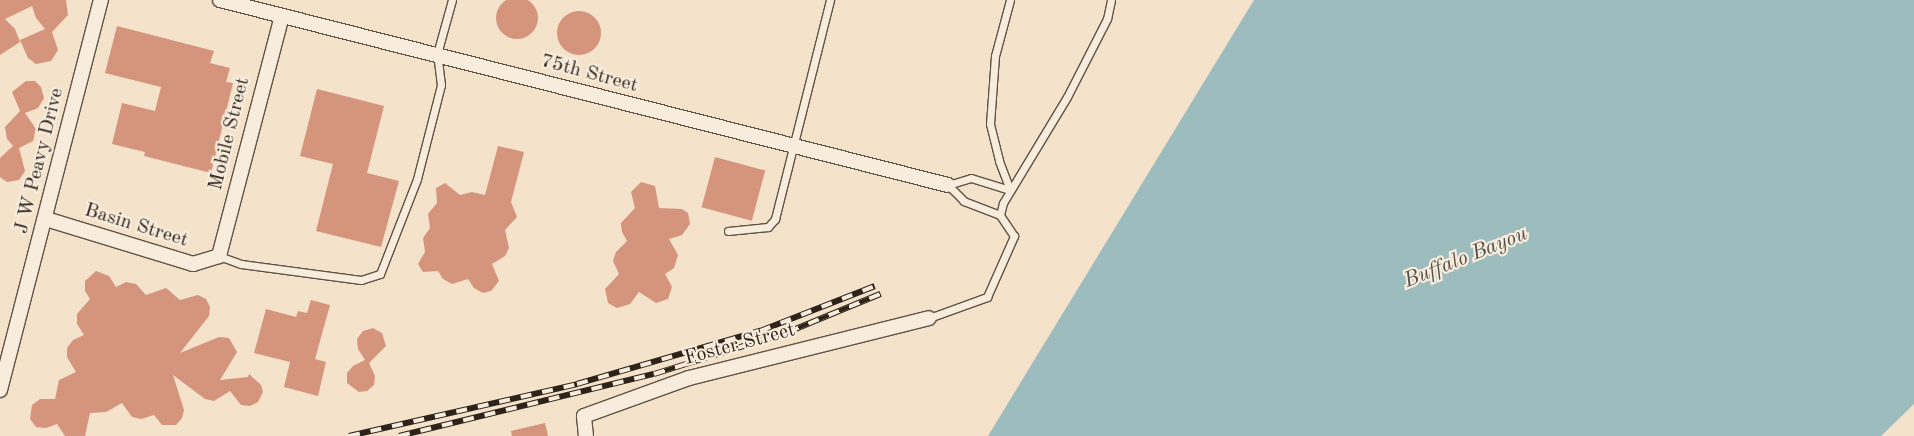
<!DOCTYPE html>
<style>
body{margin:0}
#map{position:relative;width:1914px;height:436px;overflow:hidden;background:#f4e2ca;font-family:"Old Standard TT",serif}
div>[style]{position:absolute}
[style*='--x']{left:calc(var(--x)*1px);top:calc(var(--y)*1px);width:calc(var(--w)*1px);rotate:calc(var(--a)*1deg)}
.water>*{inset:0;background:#9dbcbd}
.building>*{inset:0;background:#d5957d;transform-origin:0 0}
.round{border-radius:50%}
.roads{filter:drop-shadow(1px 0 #5f5345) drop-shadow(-1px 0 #5f5345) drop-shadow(0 1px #5f5345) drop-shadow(0 -1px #5f5345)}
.service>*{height:7px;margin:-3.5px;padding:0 3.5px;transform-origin:3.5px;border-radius:3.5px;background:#f8ecdd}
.minor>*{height:14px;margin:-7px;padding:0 7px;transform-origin:7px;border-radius:7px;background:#f8ecdd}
.rail>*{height:5.5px;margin-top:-2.75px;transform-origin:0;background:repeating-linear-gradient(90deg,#f8ecdd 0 11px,#2d2319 0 22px);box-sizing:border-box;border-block:1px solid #2d2319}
span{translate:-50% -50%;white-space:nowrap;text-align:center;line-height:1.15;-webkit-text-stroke:4.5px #f8ecdd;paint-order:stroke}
.street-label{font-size:20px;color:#2d2319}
.water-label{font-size:21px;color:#4f514a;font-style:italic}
</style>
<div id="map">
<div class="water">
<i style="clip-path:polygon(1254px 0,1914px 0,1914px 404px,1881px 436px,988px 436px)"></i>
</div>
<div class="building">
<i class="round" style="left:496px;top:-3px;width:42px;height:42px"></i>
<i style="clip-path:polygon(0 0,66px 0,68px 15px,52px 32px,58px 50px,51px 61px,36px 64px,28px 58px,20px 40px,45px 29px,36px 18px,32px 6px,5px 19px,15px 29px,20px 42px,0 55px)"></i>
<i class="round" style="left:557px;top:11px;width:44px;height:44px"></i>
<i style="clip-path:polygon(117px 26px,214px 51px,210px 63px,230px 68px,226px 82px,233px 83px,211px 173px,144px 156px,145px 152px,112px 144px,122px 103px,155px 111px,161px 87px,105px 73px)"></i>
<i style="clip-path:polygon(26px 81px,35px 81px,41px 87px,44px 98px,38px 108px,25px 113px,36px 129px,33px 141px,19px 148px,25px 171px,19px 180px,7px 182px,0 177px,0 158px,13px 146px,7px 139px,5px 127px,20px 111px,12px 92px)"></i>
<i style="clip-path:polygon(317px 89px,384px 106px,367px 173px,399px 181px,381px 247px,316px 231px,333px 164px,300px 156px)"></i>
<i style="clip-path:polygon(498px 146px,524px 152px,511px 202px,517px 217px,505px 230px,509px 248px,505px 256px,492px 264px,499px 281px,491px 291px,483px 293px,474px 288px,468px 279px,452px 284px,443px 279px,438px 271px,423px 272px,418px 264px,425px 252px,423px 238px,430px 228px,428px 214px,437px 203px,436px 188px,445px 183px,460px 195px,472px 192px,485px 195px)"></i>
<i style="left:715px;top:157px;width:52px;height:52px;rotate:15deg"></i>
<i style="clip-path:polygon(641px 182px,655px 186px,659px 208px,682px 209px,688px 213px,690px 224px,682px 235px,669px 239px,678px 255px,674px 268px,665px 274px,672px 287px,668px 299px,656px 303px,639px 292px,630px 304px,617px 308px,608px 303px,605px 289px,619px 274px,613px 261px,616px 252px,627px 241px,622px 232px,621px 223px,635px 208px,631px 192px)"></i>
<i style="clip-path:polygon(96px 271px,109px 276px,116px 287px,126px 282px,136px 284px,146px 295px,166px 288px,180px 300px,198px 295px,206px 299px,210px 307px,209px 316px,180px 353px,219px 337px,229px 338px,237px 352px,220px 380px,248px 377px,249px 374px,261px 385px,263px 392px,258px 402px,250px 406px,241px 405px,230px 391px,214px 401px,205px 399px,173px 375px,184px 410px,182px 418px,176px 425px,162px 425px,154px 415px,141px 419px,132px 417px,122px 403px,106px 412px,90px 413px,85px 436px,65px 436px,57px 424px,46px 428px,36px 427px,30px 419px,32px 405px,40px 399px,55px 399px,59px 380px,76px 372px,67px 357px,67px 348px,73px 340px,84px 335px,77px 324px,77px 314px,90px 299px,85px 291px,85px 281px)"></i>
<i style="clip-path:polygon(311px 300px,330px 305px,315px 359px,326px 362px,318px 396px,284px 387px,290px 362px,254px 353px,266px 309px,296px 317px,298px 311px,307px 313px)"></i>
<i style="clip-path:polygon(373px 328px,382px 333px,386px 346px,369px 363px,375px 376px,374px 385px,367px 391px,359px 392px,347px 383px,347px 373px,353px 366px,365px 360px,358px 349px,357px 339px,363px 331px)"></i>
<i style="clip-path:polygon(545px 423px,548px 436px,512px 436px,511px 431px)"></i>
</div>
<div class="roads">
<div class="service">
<i style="--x:1010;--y:0;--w:58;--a:105"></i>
<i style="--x:995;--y:56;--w:68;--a:94.2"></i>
<i style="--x:990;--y:124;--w:38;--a:76"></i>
<i style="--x:999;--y:161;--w:31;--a:69"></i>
<i style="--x:1000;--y:215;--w:39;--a:-159"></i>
<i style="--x:964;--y:201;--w:23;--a:-135"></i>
<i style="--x:948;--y:185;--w:24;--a:-17"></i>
<i style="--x:971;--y:178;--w:41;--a:17.1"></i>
<i style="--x:728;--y:231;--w:40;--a:-5.7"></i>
<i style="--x:768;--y:227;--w:11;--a:-49"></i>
<i style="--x:775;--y:219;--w:226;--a:-75.9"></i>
<i style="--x:219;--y:256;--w:23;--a:20"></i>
<i style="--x:241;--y:264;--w:121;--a:7.6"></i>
<i style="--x:361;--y:280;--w:20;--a:-18"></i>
<i style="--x:380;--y:274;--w:102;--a:-68.7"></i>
<i style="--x:417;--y:179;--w:97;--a:-75.7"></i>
<i style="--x:441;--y:85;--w:31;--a:-97"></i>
<i style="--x:437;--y:54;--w:56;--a:-74.5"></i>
<i style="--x:929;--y:318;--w:62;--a:-19.9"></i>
<i style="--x:987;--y:297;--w:67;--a:-66.1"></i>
<i style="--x:1014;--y:236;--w:25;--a:-124"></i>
<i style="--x:1000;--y:215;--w:12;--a:-76"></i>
<i style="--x:1003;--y:203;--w:124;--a:-58.9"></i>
<i style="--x:1067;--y:97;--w:88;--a:-62.9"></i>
<i style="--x:1107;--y:19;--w:19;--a:-78"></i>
</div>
<div class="minor">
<i style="--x:220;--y:0;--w:751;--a:14.26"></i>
<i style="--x:46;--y:219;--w:154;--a:17"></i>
<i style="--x:193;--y:264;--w:27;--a:-17"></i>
<i style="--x:219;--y:256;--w:248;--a:-75.3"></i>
<i style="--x:0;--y:390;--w:403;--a:-75.5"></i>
<i style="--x:586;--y:436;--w:20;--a:-96"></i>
<i style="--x:584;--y:416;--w:112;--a:-19.9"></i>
<i style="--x:689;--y:378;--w:247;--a:-14"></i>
</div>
</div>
<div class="rail">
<i style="--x:349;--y:436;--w:234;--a:-12.8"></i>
<i style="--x:577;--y:384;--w:191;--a:-16.2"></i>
<i style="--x:760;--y:331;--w:123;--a:-21.4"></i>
<i style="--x:399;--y:436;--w:262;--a:-13.7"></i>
<i style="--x:654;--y:374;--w:140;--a:-17.4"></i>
<i style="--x:788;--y:332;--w:100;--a:-22.4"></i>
</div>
<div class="street-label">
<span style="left:589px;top:74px;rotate:15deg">75th Street</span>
<span style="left:230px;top:134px;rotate:-76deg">Mobile Street</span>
<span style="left:40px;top:161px;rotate:-76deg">J W Peavy Drive</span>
<span style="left:136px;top:226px;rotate:17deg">Basin Street</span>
<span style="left:740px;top:345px;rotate:-15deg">Foster Street</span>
</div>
<div class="water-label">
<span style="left:1466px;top:258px;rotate:-22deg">Buffalo Bayou</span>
</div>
</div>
